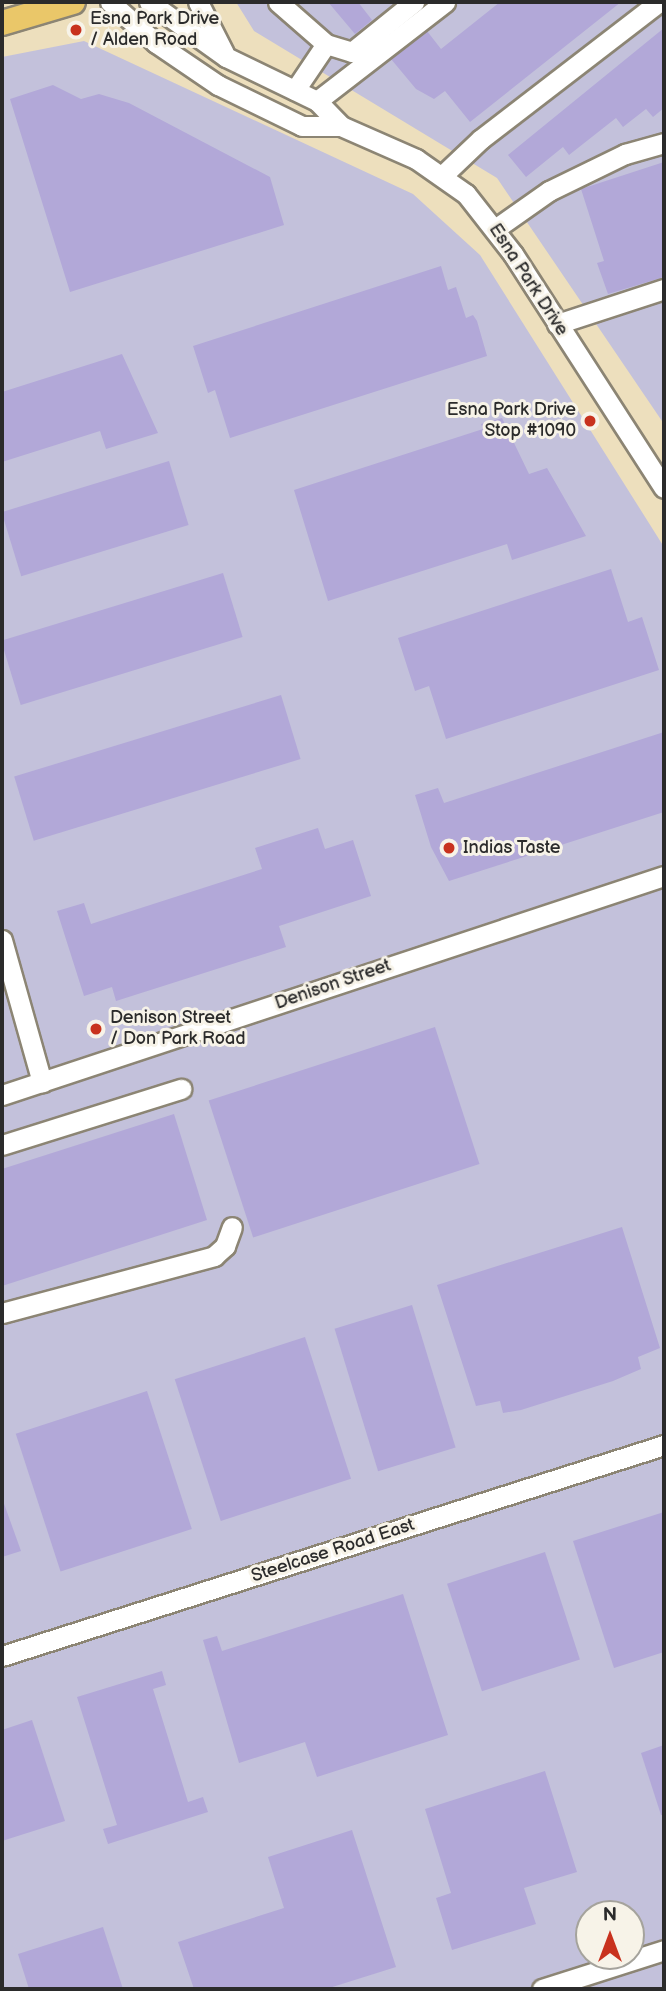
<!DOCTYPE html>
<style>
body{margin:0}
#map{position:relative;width:666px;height:1991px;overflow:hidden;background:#eddfbd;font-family:"Balsamiq Sans",sans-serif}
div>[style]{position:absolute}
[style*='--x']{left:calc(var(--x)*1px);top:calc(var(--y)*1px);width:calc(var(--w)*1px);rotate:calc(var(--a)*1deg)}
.industrial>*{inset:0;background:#c3c1db}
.building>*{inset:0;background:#b2a8d8;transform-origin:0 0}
.roads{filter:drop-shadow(2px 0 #8c8574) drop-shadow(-2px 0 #8c8574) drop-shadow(0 2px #8c8574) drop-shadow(0 -2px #8c8574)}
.minor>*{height:19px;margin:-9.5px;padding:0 9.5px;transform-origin:9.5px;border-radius:9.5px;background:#fff}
.major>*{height:24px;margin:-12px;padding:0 12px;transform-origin:12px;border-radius:12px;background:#eac769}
.dots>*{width:19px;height:19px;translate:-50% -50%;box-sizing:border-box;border:4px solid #f7f3e8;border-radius:50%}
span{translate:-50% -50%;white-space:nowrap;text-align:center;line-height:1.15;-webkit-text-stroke:6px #f7f3e8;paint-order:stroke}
.poi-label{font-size:18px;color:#2b2b2b}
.left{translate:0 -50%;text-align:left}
.right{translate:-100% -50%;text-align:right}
.street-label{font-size:18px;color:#2b2b2b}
.frame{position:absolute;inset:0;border:4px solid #2b2b2b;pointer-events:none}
.north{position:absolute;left:575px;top:1900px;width:70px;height:70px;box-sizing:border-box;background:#f7f3e8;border:2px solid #a5a39c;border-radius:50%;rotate:0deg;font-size:19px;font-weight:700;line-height:28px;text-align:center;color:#2b2b2b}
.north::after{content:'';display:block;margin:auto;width:24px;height:32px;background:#c8321e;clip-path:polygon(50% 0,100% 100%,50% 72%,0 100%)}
</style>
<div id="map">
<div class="industrial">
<i style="clip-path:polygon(236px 2px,664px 2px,664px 424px,497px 178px,254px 31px)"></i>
<i style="clip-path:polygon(evenodd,84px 41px,413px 194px,480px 255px,664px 547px,664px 1989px,2px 1989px,2px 57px,84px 41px,589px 1914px,631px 1914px,631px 1956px,589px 1956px,589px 1914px)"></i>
</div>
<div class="building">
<i style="clip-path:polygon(328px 2px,358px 2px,372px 20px,355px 34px)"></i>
<i style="clip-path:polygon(500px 2px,621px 2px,470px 122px,445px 91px,434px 99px,416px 89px,391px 59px,427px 31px,441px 49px)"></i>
<i style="clip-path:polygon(664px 28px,664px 108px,653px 117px,646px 109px,623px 127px,616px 118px,569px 155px,563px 147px,526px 177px,508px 155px)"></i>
<i style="clip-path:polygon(53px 85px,81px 99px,99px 94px,129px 103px,270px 177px,284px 225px,70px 292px,10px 99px)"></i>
<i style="clip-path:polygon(664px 162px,664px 277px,608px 294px,597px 263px,604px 261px,581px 189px)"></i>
<i style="clip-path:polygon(441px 266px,448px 290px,456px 287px,466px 318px,473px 315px,477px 321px,487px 356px,230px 438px,215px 390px,208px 393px,193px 346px)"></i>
<i style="clip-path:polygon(122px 354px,158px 433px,106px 449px,100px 431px,2px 462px,2px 392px)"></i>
<i style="clip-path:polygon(502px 418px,529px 474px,547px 468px,586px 536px,512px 560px,507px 544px,328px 601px,294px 490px,483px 429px,481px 424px)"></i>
<i style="left:169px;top:461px;width:67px;height:175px;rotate:73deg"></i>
<i style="clip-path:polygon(611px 569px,628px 622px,642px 617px,659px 670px,446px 739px,429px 686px,415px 691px,398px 638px)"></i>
<i style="left:223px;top:573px;width:67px;height:232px;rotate:73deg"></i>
<i style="left:281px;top:695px;width:67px;height:279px;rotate:73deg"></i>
<i style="clip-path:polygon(664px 732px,664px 812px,449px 881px,431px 847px,415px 795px,438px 788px,444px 803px)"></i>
<i style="clip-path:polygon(318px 828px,325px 849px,353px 840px,371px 896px,279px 926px,286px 947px,116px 1001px,112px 987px,84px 996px,57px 911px,84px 903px,91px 924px,262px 869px,255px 848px)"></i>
<i style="left:435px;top:1027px;width:144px;height:238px;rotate:72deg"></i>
<i style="clip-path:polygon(174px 1114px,207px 1220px,2px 1286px,2px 1169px)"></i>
<i style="clip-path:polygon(622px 1227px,660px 1348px,638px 1357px,641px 1369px,613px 1381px,521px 1410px,503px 1413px,500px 1401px,476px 1406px,437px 1285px)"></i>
<i style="left:412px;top:1305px;width:149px;height:81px;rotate:73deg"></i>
<i style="left:305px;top:1337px;width:149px;height:137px;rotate:72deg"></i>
<i style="left:147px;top:1391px;width:145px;height:138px;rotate:72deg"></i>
<i style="clip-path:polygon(2px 1498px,21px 1551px,2px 1557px)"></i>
<i style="clip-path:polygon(664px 1512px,664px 1652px,614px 1668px,573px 1541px)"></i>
<i style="left:545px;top:1552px;width:113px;height:103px;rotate:72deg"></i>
<i style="clip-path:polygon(403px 1594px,448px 1735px,317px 1777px,305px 1742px,239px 1763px,203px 1640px,217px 1636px,222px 1651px)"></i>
<i style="clip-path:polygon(162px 1671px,166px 1685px,153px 1689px,188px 1802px,203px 1797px,208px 1812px,108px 1844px,103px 1829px,117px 1825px,77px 1697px)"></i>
<i style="clip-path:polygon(32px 1720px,65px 1821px,2px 1841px,2px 1730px)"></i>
<i style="clip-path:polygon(664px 1745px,664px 1815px,661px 1815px,641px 1753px)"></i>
<i style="clip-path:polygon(545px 1771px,577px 1872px,524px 1888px,536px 1924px,452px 1950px,436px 1898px,451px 1893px,425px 1809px)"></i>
<i style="clip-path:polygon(352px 1830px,396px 1967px,326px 1989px,194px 1989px,178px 1942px,284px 1908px,268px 1857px)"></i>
<i style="clip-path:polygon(103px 1927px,123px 1989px,29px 1989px,18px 1954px)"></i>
</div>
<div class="roads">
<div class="minor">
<i style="--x:110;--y:2;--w:62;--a:41.7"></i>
<i style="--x:156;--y:43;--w:75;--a:34.1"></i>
<i style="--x:218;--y:85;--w:93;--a:26"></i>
<i style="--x:302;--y:126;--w:39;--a:0"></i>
<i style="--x:149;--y:2;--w:95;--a:35.5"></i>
<i style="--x:226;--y:57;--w:101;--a:25.8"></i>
<i style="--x:317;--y:101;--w:35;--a:46"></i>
<i style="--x:341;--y:126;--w:82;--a:23.7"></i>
<i style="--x:416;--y:159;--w:61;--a:35"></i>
<i style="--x:466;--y:194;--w:76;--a:51.9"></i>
<i style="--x:513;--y:254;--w:278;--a:57.2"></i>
<i style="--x:198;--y:2;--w:57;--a:63"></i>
<i style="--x:278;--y:2;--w:64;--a:41.2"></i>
<i style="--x:326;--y:44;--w:27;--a:17"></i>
<i style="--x:352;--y:52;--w:80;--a:-38.9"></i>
<i style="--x:295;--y:90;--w:55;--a:-56"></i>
<i style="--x:317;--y:101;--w:162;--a:-37.7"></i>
<i style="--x:443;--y:175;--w:52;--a:-43.5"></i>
<i style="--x:481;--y:139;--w:225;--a:-37.6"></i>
<i style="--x:495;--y:229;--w:66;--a:-35.1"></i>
<i style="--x:549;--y:191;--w:85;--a:-26"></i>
<i style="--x:625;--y:154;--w:41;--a:-15.8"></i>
<i style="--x:557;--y:324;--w:113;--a:-18.1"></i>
<i style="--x:2;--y:940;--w:148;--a:74.3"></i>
<i style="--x:2;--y:1095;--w:697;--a:-18.31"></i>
<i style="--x:2;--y:1145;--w:188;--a:-17.4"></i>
<i style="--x:2;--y:1313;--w:220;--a:-15"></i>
<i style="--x:214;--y:1256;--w:15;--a:-42"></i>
<i style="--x:225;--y:1246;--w:20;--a:-70"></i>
<i style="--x:2;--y:1656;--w:695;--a:-17.68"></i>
<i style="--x:542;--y:1989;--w:128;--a:-17.7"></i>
</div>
<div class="major">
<i style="--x:2;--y:23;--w:74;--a:-16.5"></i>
</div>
</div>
<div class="dots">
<i style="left:76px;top:30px;background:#c8321e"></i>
<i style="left:590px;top:421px;background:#c8321e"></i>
<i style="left:449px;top:848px;background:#c8321e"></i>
<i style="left:96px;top:1029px;background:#c8321e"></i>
</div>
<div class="poi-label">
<span class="left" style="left:90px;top:30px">Esna Park Drive<br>/ Alden Road</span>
<span class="right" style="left:576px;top:421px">Esna Park Drive<br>Stop #1090</span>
<span class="left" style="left:463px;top:848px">Indias Taste</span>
<span class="left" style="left:110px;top:1029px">Denison Street<br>/ Don Park Road</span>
</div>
<div class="street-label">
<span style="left:528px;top:280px;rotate:57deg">Esna Park Drive</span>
<span style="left:333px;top:985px;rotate:-19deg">Denison Street</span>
<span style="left:333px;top:1551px;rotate:-18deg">Steelcase Road East</span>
</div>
<div class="frame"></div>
<div class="north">N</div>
</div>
